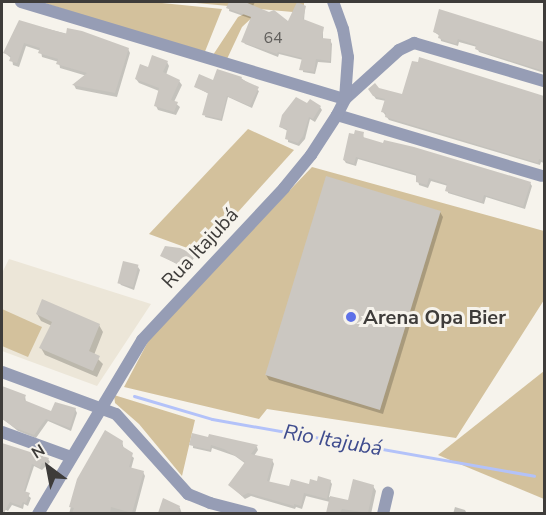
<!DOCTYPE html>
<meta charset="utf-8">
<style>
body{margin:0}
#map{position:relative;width:546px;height:515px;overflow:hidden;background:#f6f3ec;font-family:"Nunito Sans",sans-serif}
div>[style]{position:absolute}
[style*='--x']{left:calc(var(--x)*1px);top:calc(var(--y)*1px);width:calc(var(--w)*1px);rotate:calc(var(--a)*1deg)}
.built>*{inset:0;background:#ece6d8}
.green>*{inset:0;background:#d3c19c}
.shadow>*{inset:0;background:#0003}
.stream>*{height:3px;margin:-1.5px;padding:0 1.5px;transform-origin:1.5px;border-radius:1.5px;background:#b3c2f9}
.building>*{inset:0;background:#cbc7c1;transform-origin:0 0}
.minor>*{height:12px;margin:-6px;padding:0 6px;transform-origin:6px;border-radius:6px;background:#969db5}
.dots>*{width:16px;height:16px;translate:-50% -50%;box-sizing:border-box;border:3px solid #f6f3ec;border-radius:50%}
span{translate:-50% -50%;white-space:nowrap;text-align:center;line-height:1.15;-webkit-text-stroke:6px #f6f3ec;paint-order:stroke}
.number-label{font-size:16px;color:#615f5c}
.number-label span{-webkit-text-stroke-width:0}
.street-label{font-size:20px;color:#3e3c3a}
.poi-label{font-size:20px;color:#3e3c3a;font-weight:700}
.left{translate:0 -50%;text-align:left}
.water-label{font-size:21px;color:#3f4c8e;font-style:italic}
.frame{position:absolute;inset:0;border:3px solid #3e3c3a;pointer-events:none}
.north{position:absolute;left:18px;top:437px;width:60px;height:60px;-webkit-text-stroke:4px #f6f3ec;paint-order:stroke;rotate:328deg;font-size:16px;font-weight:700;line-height:24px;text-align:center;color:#3e3c3a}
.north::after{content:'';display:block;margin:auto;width:21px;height:27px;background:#3e3c3a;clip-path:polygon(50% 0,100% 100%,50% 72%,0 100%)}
</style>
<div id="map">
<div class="built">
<i style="clip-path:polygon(9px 259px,151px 304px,97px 386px,2px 351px,2px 273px)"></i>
</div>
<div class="green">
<i style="clip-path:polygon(41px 2px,152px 2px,222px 9px,204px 54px)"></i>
<i style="clip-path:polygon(185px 2px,304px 2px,304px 13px)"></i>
<i style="clip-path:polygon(252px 10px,259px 11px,242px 27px,227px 59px,213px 55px,238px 17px)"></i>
<i style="clip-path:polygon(248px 129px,294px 150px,201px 253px,149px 234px)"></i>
<i style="clip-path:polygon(312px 167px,544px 231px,544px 300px,456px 438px,267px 409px,259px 419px,124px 387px,152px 334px)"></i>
<i style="clip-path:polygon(2px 309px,42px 327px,28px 357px,2px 346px)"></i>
<i style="clip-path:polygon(544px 371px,544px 499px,438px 455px)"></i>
<i style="clip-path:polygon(114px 395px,195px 420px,182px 476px,139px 424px,115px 403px)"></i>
</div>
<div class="shadow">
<i style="clip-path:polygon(230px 2px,255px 2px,253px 6px,289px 23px,305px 8px,304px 21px,323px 28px,323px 39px,330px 40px,332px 44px,331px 63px,318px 62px,315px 74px,303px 72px,303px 60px,279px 54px,278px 57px,245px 44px,243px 41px,252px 19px,229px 11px)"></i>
<i style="clip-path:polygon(440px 11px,544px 43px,544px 73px,479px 52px,477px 47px,459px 42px,458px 46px,441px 41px,440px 36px,434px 32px)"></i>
<i style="clip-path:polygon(20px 22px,128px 49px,130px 53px,117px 97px,76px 89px,74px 85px,87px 76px,60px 68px,59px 62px,42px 57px,41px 51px,26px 46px,19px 67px,13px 65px,12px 59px,5px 53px)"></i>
<i style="clip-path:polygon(420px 59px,544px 97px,544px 163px,541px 162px,540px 165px,389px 120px,383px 112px,386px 101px,376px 99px,372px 93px,378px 90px,403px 96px)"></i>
<i style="clip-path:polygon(167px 62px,169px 66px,166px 75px,179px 81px,182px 85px,174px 102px,180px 107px,176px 115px,158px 110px,156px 106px,159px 91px,139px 83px,136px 79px,149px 69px)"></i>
<i style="clip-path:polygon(241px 78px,259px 91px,252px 108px,228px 97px,222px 121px,205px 117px,209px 94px,196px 87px)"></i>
<i style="clip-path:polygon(307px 106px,320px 107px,322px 110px,315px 122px,310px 119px,305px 139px,299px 146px,288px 142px,288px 131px,280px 127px)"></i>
<i style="clip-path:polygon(363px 134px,364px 139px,530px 183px,532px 186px,525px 209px,486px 197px,484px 204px,448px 193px,448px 186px,431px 181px,428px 188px,419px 185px,417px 176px,358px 159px,356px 166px,346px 163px,344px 160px)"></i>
<i style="clip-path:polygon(440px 212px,443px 217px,383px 414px,269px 380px,266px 375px)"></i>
<i style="clip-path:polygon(192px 255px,194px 258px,186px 269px,162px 256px)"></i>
<i style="clip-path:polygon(138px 267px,140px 270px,134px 290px,121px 285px,119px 282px)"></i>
<i style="clip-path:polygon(37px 314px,99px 325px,103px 332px,94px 355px,103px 364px,97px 377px,45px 355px,41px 348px,52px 326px,41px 321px)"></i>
<i style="clip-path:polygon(2px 387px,25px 396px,26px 402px,52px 413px,75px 409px,77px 413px,71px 431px,48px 421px,36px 438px,18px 431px,2px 418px)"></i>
<i style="clip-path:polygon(193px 435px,257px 447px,258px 450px,254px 456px,272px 460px,274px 464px,269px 483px,290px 488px,330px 481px,332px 484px,329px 497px,349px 502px,373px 486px,376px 491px,371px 514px,328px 514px,330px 502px,306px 496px,302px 509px,296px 507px,295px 509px,251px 496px,245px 499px,230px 485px,246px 464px,235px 456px,212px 448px,211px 452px,193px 448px)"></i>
<i style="clip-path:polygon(122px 442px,124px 449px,134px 458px,131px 469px,143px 472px,145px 476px,135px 514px,69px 514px,78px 479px)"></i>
<i style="clip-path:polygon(2px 445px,48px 459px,50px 462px,42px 470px,34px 466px,25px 493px,31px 498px,28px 506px,24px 504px,23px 509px,12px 505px,8px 511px,2px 508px)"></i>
<i style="clip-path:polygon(164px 499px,180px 508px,182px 514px,160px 514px)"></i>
<i style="clip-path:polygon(455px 507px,465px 510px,467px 514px,453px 514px)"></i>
</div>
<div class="stream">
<i style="--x:134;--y:396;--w:81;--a:16.4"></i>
<i style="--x:212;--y:419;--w:327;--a:10"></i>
</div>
<div class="building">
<i style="clip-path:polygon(229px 2px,245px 2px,269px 12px,274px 10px,288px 21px,297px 2px,306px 6px,303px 19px,324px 27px,322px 38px,331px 39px,330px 61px,316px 59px,314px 72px,299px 70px,302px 58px,278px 52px,277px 54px,241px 42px,251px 17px,226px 8px)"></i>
<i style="clip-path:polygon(439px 9px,544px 42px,544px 71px,482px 52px,475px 49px,476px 45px,458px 39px,456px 44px,438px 38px,439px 34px,433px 32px)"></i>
<i style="clip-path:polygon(19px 20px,66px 34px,67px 28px,82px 31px,129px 48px,115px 93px,72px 85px,87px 73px,56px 64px,58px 59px,38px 53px,40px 48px,24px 43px,17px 63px,9px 61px,11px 56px,3px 53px)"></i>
<i style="clip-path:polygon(152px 55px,168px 61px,163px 72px,180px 80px,171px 100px,178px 102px,174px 112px,154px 106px,159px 88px,135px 79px,140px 64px,148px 67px)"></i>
<i style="clip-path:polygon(419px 57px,544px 96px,544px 161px,539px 159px,538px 163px,385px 117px,386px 113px,381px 112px,385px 99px,373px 96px,368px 89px,375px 83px,379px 88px,402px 94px,412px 61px,418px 62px)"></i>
<i style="clip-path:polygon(217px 69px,242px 77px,241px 79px,259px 87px,250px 106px,227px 96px,221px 119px,202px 115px,208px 93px,194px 87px,199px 74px,213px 80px)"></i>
<i style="clip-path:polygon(296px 97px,307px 103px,310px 99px,321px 106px,313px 119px,309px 117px,303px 136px,298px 143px,285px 139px,287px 129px,279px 127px,282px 115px)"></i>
<i style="clip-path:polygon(355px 130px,364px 132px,363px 137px,383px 143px,384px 140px,414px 147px,531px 182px,523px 207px,484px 195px,482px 202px,445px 191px,447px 184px,429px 178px,427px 185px,416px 182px,416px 174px,356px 157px,354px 164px,343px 160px,349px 133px,354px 134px)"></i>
<i style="left:326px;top:176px;width:120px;height:208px;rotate:17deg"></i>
<i style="clip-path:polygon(165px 246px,180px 248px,193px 254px,189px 263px,186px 262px,184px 267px,160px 256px)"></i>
<i style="left:123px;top:261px;width:16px;height:23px;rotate:14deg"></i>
<i style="clip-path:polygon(42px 299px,100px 324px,89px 351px,100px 356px,93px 371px,39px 348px,52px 322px,36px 314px)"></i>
<i style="clip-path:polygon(2px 386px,26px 395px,24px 400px,51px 411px,55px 402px,76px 408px,70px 428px,46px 419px,34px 435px,15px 428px,2px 419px)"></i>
<i style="clip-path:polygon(105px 430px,123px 441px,122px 446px,133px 453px,129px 467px,144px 471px,132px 513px,111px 507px,110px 513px,72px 513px,74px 508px,69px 507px,77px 479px)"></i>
<i style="clip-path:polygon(192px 433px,208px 437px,209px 434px,258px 445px,251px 454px,273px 459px,267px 481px,289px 486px,291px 479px,309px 484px,310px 479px,317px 481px,318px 476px,331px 480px,327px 499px,304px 493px,301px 506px,294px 504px,294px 506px,248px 493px,242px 496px,228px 485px,245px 462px,224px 449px,211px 445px,210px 450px,189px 445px)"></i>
<i style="clip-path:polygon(2px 443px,49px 458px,46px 464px,42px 463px,40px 468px,32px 464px,24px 491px,30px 493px,26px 503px,23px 502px,21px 506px,10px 502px,4px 513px,2px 513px)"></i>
<i style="clip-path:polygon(353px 479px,374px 485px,368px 513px,342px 509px,340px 513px,326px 513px,330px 496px,348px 500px)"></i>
<i style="clip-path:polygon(163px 498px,180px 506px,178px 513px,158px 513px)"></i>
</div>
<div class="minor">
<i style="--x:21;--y:2;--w:338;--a:16.7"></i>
<i style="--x:345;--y:99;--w:73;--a:-42.2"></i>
<i style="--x:399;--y:50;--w:17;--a:-25"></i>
<i style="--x:414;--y:43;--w:135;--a:16.3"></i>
<i style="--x:337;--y:115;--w:213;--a:16.6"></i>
<i style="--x:2;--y:372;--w:121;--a:20.2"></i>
<i style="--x:116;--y:414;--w:108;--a:48"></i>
<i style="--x:188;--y:494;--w:24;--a:22"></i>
<i style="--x:210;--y:503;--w:43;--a:14.7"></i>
<i style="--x:2;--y:432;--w:73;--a:19.9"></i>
<i style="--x:38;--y:514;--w:203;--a:-59.1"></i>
<i style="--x:142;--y:340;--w:208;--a:-46.9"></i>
<i style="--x:284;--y:188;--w:43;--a:-50.7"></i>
<i style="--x:311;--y:155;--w:48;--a:-57"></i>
<i style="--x:337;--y:115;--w:18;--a:-63"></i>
<i style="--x:345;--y:99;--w:42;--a:-85.9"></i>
<i style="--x:348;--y:57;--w:28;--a:-100"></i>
<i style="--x:343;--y:29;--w:29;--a:-110"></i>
<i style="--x:383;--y:514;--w:22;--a:-77"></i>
</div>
<div class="dots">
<i style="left:351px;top:317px;background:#5e71e8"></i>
</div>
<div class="number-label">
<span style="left:273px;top:38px">64</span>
</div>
<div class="street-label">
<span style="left:200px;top:248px;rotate:-47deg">Rua Itajubá</span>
</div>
<div class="poi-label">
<span class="left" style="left:363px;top:317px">Arena Opa Bier</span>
</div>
<div class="water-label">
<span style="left:333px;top:440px;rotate:10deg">Rio Itajubá</span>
</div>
<div class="frame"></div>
<div class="north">N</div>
</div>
